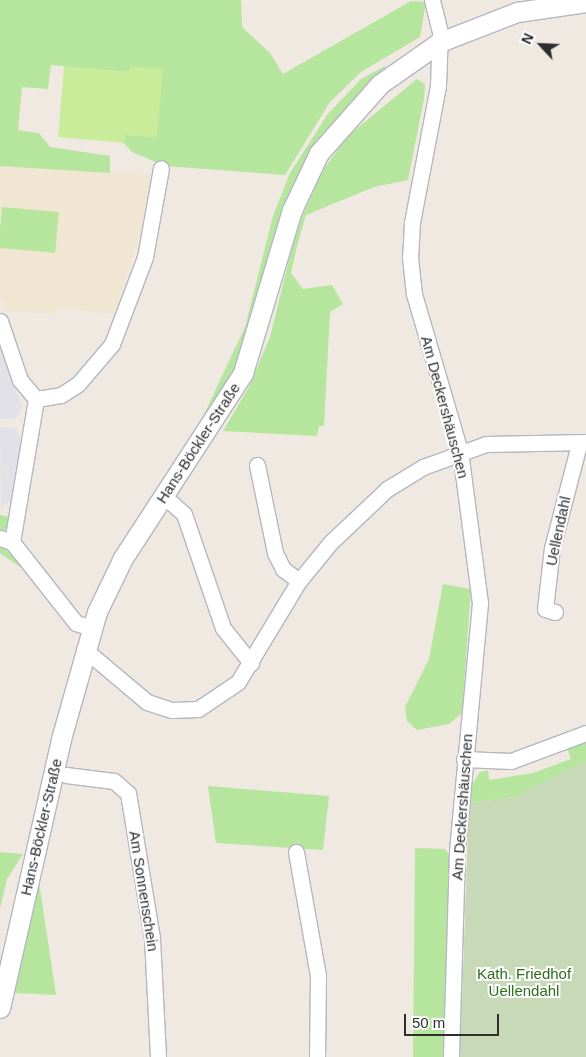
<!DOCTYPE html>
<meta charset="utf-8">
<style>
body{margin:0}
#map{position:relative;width:586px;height:1057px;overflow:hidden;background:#efe9e1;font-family:Helvetica,sans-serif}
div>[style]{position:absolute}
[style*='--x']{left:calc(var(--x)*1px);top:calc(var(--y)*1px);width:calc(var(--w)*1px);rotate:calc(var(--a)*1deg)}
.industrial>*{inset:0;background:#e3e1e8}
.education>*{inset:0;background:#f0e6d1}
.green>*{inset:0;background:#b6e59e;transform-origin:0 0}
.cemetery>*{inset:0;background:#c8d9b8}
.pitch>*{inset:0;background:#c9ec9a}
.roads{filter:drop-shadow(1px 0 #b4b7c1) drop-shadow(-1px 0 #b4b7c1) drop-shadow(0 1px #b4b7c1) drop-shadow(0 -1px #b4b7c1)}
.minor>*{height:15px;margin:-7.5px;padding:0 7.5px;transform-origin:7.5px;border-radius:7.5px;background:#fff}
.tertiary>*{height:19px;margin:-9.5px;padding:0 9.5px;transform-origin:9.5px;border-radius:9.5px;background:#fff}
span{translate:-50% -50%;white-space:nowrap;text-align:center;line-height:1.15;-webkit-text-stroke:4px #fff;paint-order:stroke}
.street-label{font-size:15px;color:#2e2e2e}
.park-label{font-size:15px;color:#2c6e1b}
.north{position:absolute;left:516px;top:20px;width:50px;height:50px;-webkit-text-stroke:4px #fff;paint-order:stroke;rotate:295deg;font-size:14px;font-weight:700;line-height:20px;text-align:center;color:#2e2e2e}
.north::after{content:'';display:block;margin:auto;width:18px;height:22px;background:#2e2e2e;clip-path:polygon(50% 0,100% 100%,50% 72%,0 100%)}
.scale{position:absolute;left:404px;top:1014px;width:95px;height:22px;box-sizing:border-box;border:2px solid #2e2e2e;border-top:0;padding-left:6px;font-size:15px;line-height:18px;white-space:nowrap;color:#2e2e2e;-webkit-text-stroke:4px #fff;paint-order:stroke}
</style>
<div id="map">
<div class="industrial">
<i style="clip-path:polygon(0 345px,22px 407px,15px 419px,0 419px)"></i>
<i style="clip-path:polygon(0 427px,17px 429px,21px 440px,13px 498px,1px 509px)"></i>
</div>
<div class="education">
<i style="clip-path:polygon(0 164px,151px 175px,141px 229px,114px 314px,58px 308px,58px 314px,6px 311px,0 295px)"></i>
</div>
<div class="green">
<i style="clip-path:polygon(0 0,241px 0,242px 27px,270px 53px,283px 74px,411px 1px,426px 2px,420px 37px,361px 72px,330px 102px,285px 175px,165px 166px,132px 152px,124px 143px,125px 135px,157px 137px,129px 72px,51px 65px,48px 89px,22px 87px,18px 130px,39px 133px,50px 147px,110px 156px,110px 173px,0 166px)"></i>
<i style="clip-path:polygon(387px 65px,317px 144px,237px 370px,201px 421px,245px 327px,273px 216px,290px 173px,327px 115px,361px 79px)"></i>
<i style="clip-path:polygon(417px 79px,425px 84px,424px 99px,408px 180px,374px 187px,306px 215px,297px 246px,291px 273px,303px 289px,332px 285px,343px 304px,330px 312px,324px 426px,319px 426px,317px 436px,223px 431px,249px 387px,270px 337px,297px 228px,323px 170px,349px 135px)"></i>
<i style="left:2px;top:207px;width:57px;height:41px;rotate:5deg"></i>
<i style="clip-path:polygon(0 515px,10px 517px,7px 529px,0 531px)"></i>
<i style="clip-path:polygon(0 545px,12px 555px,23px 569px,0 553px)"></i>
<i style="clip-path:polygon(443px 584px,471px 589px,462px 713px,449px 724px,417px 730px,407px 721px,405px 707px,429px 659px)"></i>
<i style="clip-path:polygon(586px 740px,586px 760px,553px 779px,514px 797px,469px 803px,470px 788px,480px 772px,488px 770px,489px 780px,533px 773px,571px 759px,567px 749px)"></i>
<i style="clip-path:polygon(208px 786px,329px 796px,323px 850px,216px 843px)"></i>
<i style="clip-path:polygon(415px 848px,445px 849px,450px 856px,443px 1057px,413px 1057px)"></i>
<i style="clip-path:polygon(0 852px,23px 854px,7px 879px,0 909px)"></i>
<i style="clip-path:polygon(39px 882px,56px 995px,14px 993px)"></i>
</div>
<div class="cemetery">
<i style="clip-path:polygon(586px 760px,586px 1057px,460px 1057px,469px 803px,514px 797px)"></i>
</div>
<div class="pitch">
<i style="clip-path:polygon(64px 66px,129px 72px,131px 66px,163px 69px,157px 137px,125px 135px,124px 143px,58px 137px)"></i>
</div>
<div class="roads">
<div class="minor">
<i style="--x:432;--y:0;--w:34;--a:76"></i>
<i style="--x:440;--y:33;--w:53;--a:92.2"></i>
<i style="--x:438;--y:86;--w:138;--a:100.8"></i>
<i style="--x:412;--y:222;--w:35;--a:93"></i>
<i style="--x:410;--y:257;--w:37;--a:84"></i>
<i style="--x:414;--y:294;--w:164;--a:73.7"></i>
<i style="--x:460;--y:451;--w:153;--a:82.5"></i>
<i style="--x:480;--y:603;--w:250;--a:95.3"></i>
<i style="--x:457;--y:852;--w:205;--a:91.7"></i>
<i style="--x:0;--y:321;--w:62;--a:71.3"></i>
<i style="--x:20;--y:380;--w:25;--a:50"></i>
<i style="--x:36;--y:399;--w:145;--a:99.5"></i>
<i style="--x:36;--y:399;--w:25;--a:-9"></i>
<i style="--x:61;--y:395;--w:20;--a:-33"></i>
<i style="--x:78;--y:384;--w:52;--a:-49.6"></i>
<i style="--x:112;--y:344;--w:93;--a:-69.2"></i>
<i style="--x:145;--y:257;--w:90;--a:-79.8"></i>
<i style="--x:257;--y:465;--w:90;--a:78.4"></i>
<i style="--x:275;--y:553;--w:18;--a:63"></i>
<i style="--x:283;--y:569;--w:20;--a:37"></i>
<i style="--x:165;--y:497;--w:25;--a:42"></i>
<i style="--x:184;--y:514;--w:120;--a:71.1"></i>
<i style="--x:223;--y:628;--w:45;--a:51.3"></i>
<i style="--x:0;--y:538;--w:13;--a:18"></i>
<i style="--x:12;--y:542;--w:103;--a:51.7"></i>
<i style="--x:76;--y:623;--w:16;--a:18"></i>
<i style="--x:555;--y:612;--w:10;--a:-163"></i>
<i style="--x:545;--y:609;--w:61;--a:-83.5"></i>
<i style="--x:552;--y:548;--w:107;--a:-75.4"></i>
<i style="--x:84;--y:649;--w:82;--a:40.1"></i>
<i style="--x:147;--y:702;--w:26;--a:18"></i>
<i style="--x:172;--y:710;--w:26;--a:-2"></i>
<i style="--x:198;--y:709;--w:48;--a:-34"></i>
<i style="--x:238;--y:682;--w:118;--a:-58.9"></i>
<i style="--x:299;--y:581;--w:50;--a:-50.6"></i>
<i style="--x:331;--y:542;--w:77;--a:-43.4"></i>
<i style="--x:387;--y:489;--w:42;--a:-31.4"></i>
<i style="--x:423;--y:467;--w:67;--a:-20.1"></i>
<i style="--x:486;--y:444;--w:100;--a:-1.1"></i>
<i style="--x:464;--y:759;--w:47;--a:2.4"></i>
<i style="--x:511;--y:761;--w:80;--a:-20.5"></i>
<i style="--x:66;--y:775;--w:48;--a:7.1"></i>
<i style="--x:114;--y:781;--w:18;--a:41"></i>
<i style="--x:128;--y:793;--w:147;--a:80.6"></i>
<i style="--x:152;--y:938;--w:119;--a:87.1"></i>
<i style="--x:296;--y:852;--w:125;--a:79.9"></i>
<i style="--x:318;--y:975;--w:82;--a:90.7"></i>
</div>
<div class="tertiary">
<i style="--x:0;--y:1008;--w:276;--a:-77.2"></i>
<i style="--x:61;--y:739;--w:132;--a:-74.2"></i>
<i style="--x:97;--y:612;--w:60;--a:-64.3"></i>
<i style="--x:123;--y:558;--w:221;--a:-57"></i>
<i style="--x:243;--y:373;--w:170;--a:-73.3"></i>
<i style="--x:292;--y:210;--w:63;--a:-64.7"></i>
<i style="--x:319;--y:153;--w:92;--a:-48.5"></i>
<i style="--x:380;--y:84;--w:73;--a:-35"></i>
<i style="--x:440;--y:42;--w:83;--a:-21.3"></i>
<i style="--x:517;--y:12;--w:70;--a:-8.2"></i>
</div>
</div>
<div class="street-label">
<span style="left:445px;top:407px;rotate:75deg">Am Deckershäuschen</span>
<span style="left:198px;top:443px;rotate:-57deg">Hans-Böckler-Straße</span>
<span style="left:558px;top:531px;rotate:-78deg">Uellendahl</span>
<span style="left:462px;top:807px;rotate:-86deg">Am Deckershäuschen</span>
<span style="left:41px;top:827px;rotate:-77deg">Hans-Böckler-Straße</span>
<span style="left:144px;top:891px;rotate:81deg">Am Sonnenschein</span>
</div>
<div class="park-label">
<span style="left:524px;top:982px">Kath. Friedhof<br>Uellendahl</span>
</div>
<div class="north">N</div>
<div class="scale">50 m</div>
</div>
